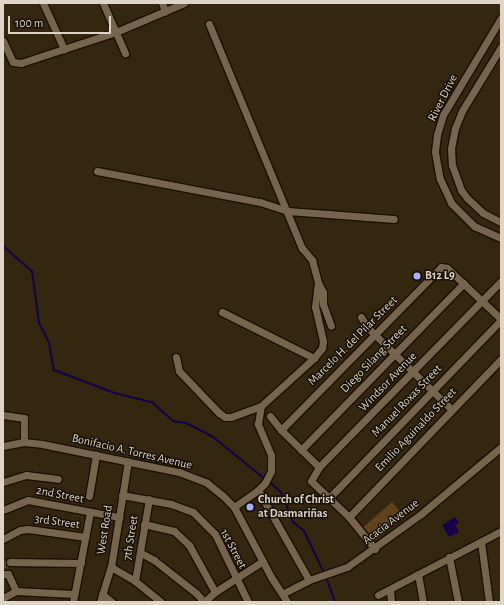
<!DOCTYPE html>
<meta charset="utf-8">
<style>
body{margin:0}
#map{position:relative;width:504px;height:605px;overflow:hidden;background:#352610;font-family:"Alegreya Sans",sans-serif}
div>[style]{position:absolute}
[style*='--x']{left:calc(var(--x)*1px);top:calc(var(--y)*1px);width:calc(var(--w)*1px);rotate:calc(var(--a)*1deg)}
.green>*{inset:0;background:#5f4219;transform-origin:0 0}
.water>*{inset:0;background:#14024a}
.stream>*{height:2px;margin:-1px;padding:0 1px;transform-origin:1px;border-radius:1px;background:#14024a}
.minor-tunnel>*{height:7px;margin-top:-3.5px;transform-origin:0;background:repeating-linear-gradient(90deg,#4e402b 0 7px,transparent 0 10.5px)}
.roads{filter:drop-shadow(1px 0 #1d0e00) drop-shadow(-1px 0 #1d0e00) drop-shadow(0 1px #1d0e00) drop-shadow(0 -1px #1d0e00)}
.minor>*{height:7px;margin:-3.5px;padding:0 3.5px;transform-origin:3.5px;border-radius:3.5px;background:#76644d}
.dots>*{width:11px;height:11px;translate:-50% -50%;box-sizing:border-box;border:2px solid #171007;border-radius:50%}
span{translate:-50% -50%;white-space:nowrap;text-align:center;line-height:1.15;-webkit-text-stroke:3px #171007;paint-order:stroke}
.street-label{font-size:12px;color:#ded4c7}
.poi-label{font-size:12px;color:#ded4c7;font-weight:700}
.left{translate:0 -50%;text-align:left}
.frame{position:absolute;inset:0;border:4px solid #ded4c7;pointer-events:none}
.scale{position:absolute;left:8px;top:16px;width:103px;height:18px;box-sizing:border-box;border:2px solid #ded4c7;border-top:0;padding-left:5px;font-size:12px;line-height:14px;white-space:nowrap;color:#ded4c7;-webkit-text-stroke:3px #171007;paint-order:stroke}
</style>
<div id="map">
<div class="green">
<i style="left:392px;top:502px;width:18px;height:38px;rotate:49deg"></i>
</div>
<div class="water">
<i style="clip-path:polygon(455px 517px,459px 523px,455px 525px,459px 532px,449px 537px,442px 525px)"></i>
</div>
<div class="stream">
<i style="--x:3;--y:246;--w:38;--a:41"></i>
<i style="--x:32;--y:271;--w:52;--a:82.3"></i>
<i style="--x:39;--y:323;--w:22;--a:63"></i>
<i style="--x:49;--y:343;--w:27;--a:80"></i>
<i style="--x:54;--y:370;--w:65;--a:20.7"></i>
<i style="--x:115;--y:393;--w:38;--a:14"></i>
<i style="--x:152;--y:402;--w:28;--a:42"></i>
<i style="--x:173;--y:421;--w:13;--a:9"></i>
<i style="--x:186;--y:423;--w:29;--a:27"></i>
<i style="--x:212;--y:436;--w:68;--a:39.1"></i>
<i style="--x:268;--y:481;--w:17;--a:40"></i>
<i style="--x:281;--y:492;--w:32;--a:68"></i>
<i style="--x:293;--y:522;--w:14;--a:39"></i>
<i style="--x:304;--y:531;--w:47;--a:64.5"></i>
<i style="--x:326;--y:577;--w:27;--a:70"></i>
</div>
<div class="minor-tunnel">
<i style="--x:3;--y:565;--w:8;--a:-23"></i>
</div>
<div class="roads">
<div class="minor">
<i style="--x:43;--y:3;--w:51;--a:65.5"></i>
<i style="--x:103;--y:3;--w:55;--a:66.3"></i>
<i style="--x:162;--y:3;--w:9;--a:69"></i>
<i style="--x:501;--y:18;--w:113;--a:120.9"></i>
<i style="--x:443;--y:115;--w:21;--a:107"></i>
<i style="--x:437;--y:135;--w:17;--a:97"></i>
<i style="--x:435;--y:152;--w:27;--a:80"></i>
<i style="--x:440;--y:179;--w:26;--a:65"></i>
<i style="--x:451;--y:203;--w:33;--a:45"></i>
<i style="--x:474;--y:226;--w:30;--a:24"></i>
<i style="--x:209;--y:24;--w:243;--a:67.5"></i>
<i style="--x:302;--y:248;--w:16;--a:50"></i>
<i style="--x:312;--y:260;--w:24;--a:75"></i>
<i style="--x:318;--y:283;--w:10;--a:61"></i>
<i style="--x:323;--y:292;--w:12;--a:90"></i>
<i style="--x:323;--y:304;--w:23;--a:70"></i>
<i style="--x:3;--y:41;--w:23;--a:65"></i>
<i style="--x:13;--y:62;--w:8;--a:7"></i>
<i style="--x:21;--y:63;--w:100;--a:-18.1"></i>
<i style="--x:116;--y:32;--w:74;--a:-23.1"></i>
<i style="--x:501;--y:47;--w:75;--a:121.4"></i>
<i style="--x:462;--y:111;--w:18;--a:112"></i>
<i style="--x:455;--y:128;--w:20;--a:101"></i>
<i style="--x:451;--y:148;--w:17;--a:87"></i>
<i style="--x:452;--y:165;--w:27;--a:70"></i>
<i style="--x:461;--y:190;--w:10;--a:53"></i>
<i style="--x:467;--y:198;--w:22;--a:43"></i>
<i style="--x:483;--y:213;--w:20;--a:27"></i>
<i style="--x:97;--y:171;--w:166;--a:10.8"></i>
<i style="--x:260;--y:202;--w:29;--a:18"></i>
<i style="--x:288;--y:211;--w:106;--a:4.3"></i>
<i style="--x:222;--y:312;--w:103;--a:26.6"></i>
<i style="--x:361;--y:317;--w:13;--a:58"></i>
<i style="--x:368;--y:328;--w:116;--a:44.3"></i>
<i style="--x:176;--y:357;--w:14;--a:78"></i>
<i style="--x:179;--y:371;--w:58;--a:46.4"></i>
<i style="--x:219;--y:413;--w:7;--a:34"></i>
<i style="--x:225;--y:417;--w:6;--a:0"></i>
<i style="--x:231;--y:417;--w:32;--a:-20"></i>
<i style="--x:261;--y:406;--w:72;--a:-42.2"></i>
<i style="--x:314;--y:358;--w:13;--a:-51"></i>
<i style="--x:322;--y:348;--w:7;--a:-82"></i>
<i style="--x:323;--y:341;--w:35;--a:-103"></i>
<i style="--x:315;--y:307;--w:24;--a:-83"></i>
<i style="--x:3;--y:415;--w:21;--a:8"></i>
<i style="--x:24;--y:418;--w:24;--a:90"></i>
<i style="--x:270;--y:416;--w:18;--a:52"></i>
<i style="--x:281;--y:430;--w:53;--a:44.2"></i>
<i style="--x:281;--y:430;--w:228;--a:-45.5"></i>
<i style="--x:441;--y:267;--w:6;--a:9"></i>
<i style="--x:447;--y:268;--w:74;--a:43.4"></i>
<i style="--x:3;--y:446;--w:21;--a:-11"></i>
<i style="--x:24;--y:442;--w:18;--a:6"></i>
<i style="--x:42;--y:444;--w:140;--a:11.6"></i>
<i style="--x:179;--y:472;--w:30;--a:21"></i>
<i style="--x:207;--y:483;--w:19;--a:39"></i>
<i style="--x:222;--y:495;--w:17;--a:45"></i>
<i style="--x:234;--y:507;--w:79;--a:62.1"></i>
<i style="--x:271;--y:577;--w:30;--a:57"></i>
<i style="--x:301;--y:450;--w:233;--a:-45.7"></i>
<i style="--x:3;--y:482;--w:24;--a:-17"></i>
<i style="--x:26;--y:475;--w:32;--a:7"></i>
<i style="--x:258;--y:490;--w:103;--a:60.5"></i>
<i style="--x:122;--y:495;--w:50;--a:10.4"></i>
<i style="--x:171;--y:504;--w:23;--a:20"></i>
<i style="--x:193;--y:512;--w:31;--a:45"></i>
<i style="--x:215;--y:534;--w:76;--a:64.1"></i>
<i style="--x:89;--y:496;--w:42;--a:-80.3"></i>
<i style="--x:329;--y:498;--w:248;--a:-46"></i>
<i style="--x:234;--y:507;--w:29;--a:-35"></i>
<i style="--x:258;--y:490;--w:10;--a:-45"></i>
<i style="--x:265;--y:483;--w:13;--a:-63"></i>
<i style="--x:271;--y:471;--w:16;--a:-90"></i>
<i style="--x:271;--y:455;--w:34;--a:-113"></i>
<i style="--x:258;--y:424;--w:18;--a:-81"></i>
<i style="--x:3;--y:510;--w:27;--a:-22"></i>
<i style="--x:28;--y:500;--w:93;--a:10.6"></i>
<i style="--x:349;--y:517;--w:219;--a:-46.1"></i>
<i style="--x:144;--y:524;--w:31;--a:13"></i>
<i style="--x:174;--y:531;--w:21;--a:43"></i>
<i style="--x:189;--y:545;--w:54;--a:61"></i>
<i style="--x:3;--y:539;--w:19;--a:-28"></i>
<i style="--x:20;--y:530;--w:8;--a:-7"></i>
<i style="--x:28;--y:529;--w:58;--a:8"></i>
<i style="--x:481;--y:542;--w:61;--a:82.4"></i>
<i style="--x:375;--y:549;--w:41;--a:-129.1"></i>
<i style="--x:349;--y:517;--w:52;--a:-136.5"></i>
<i style="--x:311;--y:481;--w:16;--a:-60"></i>
<i style="--x:319;--y:467;--w:260;--a:-45.6"></i>
<i style="--x:141;--y:553;--w:15;--a:28"></i>
<i style="--x:154;--y:560;--w:53;--a:38.2"></i>
<i style="--x:196;--y:593;--w:12;--a:48"></i>
<i style="--x:449;--y:557;--w:46;--a:78.7"></i>
<i style="--x:10;--y:562;--w:71;--a:0.8"></i>
<i style="--x:111;--y:567;--w:28;--a:30"></i>
<i style="--x:135;--y:581;--w:33;--a:39"></i>
<i style="--x:3;--y:574;--w:5;--a:0"></i>
<i style="--x:8;--y:574;--w:19;--a:65"></i>
<i style="--x:418;--y:574;--w:28;--a:80"></i>
<i style="--x:135;--y:581;--w:83;--a:-80.3"></i>
<i style="--x:390;--y:590;--w:12;--a:85"></i>
<i style="--x:102;--y:594;--w:13;--a:39"></i>
<i style="--x:282;--y:594;--w:30;--a:-27"></i>
<i style="--x:309;--y:580;--w:40;--a:-18.9"></i>
<i style="--x:347;--y:567;--w:91;--a:-35.6"></i>
<i style="--x:421;--y:514;--w:104;--a:-39.9"></i>
<i style="--x:378;--y:595;--w:139;--a:-27.5"></i>
<i style="--x:3;--y:598;--w:15;--a:-28"></i>
<i style="--x:16;--y:591;--w:58;--a:3"></i>
<i style="--x:73;--y:602;--w:92;--a:-79.3"></i>
<i style="--x:100;--y:602;--w:37;--a:-73"></i>
<i style="--x:111;--y:567;--w:107;--a:-80.9"></i>
<i style="--x:204;--y:602;--w:15;--a:-42"></i>
<i style="--x:215;--y:592;--w:57;--a:-32.9"></i>
</div>
</div>
<div class="dots">
<i style="left:417px;top:276px;background:#abaffb"></i>
<i style="left:250px;top:507px;background:#abaffb"></i>
</div>
<div class="street-label">
<span style="left:443px;top:98px;rotate:-63deg">River Drive</span>
<span style="left:353px;top:341px;rotate:-45deg">Marcelo H. del Pilar Street</span>
<span style="left:374px;top:359px;rotate:-46deg">Diego Silang Street</span>
<span style="left:388px;top:382px;rotate:-46deg">Windsor Avenue</span>
<span style="left:407px;top:401px;rotate:-46deg">Manuel Roxas Street</span>
<span style="left:416px;top:430px;rotate:-46deg">Emilio Aguinaldo Street</span>
<span style="left:132px;top:452px;rotate:13deg">Bonifacio A. Torres Avenue</span>
<span style="left:60px;top:495px;rotate:11deg">2nd Street</span>
<span style="left:57px;top:522px;rotate:8deg">3rd Street</span>
<span style="left:391px;top:522px;rotate:-37deg">Acacia Avenue</span>
<span style="left:105px;top:530px;rotate:-81deg">West Road</span>
<span style="left:131px;top:538px;rotate:-81deg">7th Street</span>
<span style="left:233px;top:549px;rotate:62deg">1st Street</span>
</div>
<div class="poi-label">
<span class="left" style="left:425px;top:276px">B12 L9</span>
<span class="left" style="left:258px;top:507px">Church of Christ<br>at Dasmariñas</span>
</div>
<div class="frame"></div>
<div class="scale">100 m</div>
</div>
